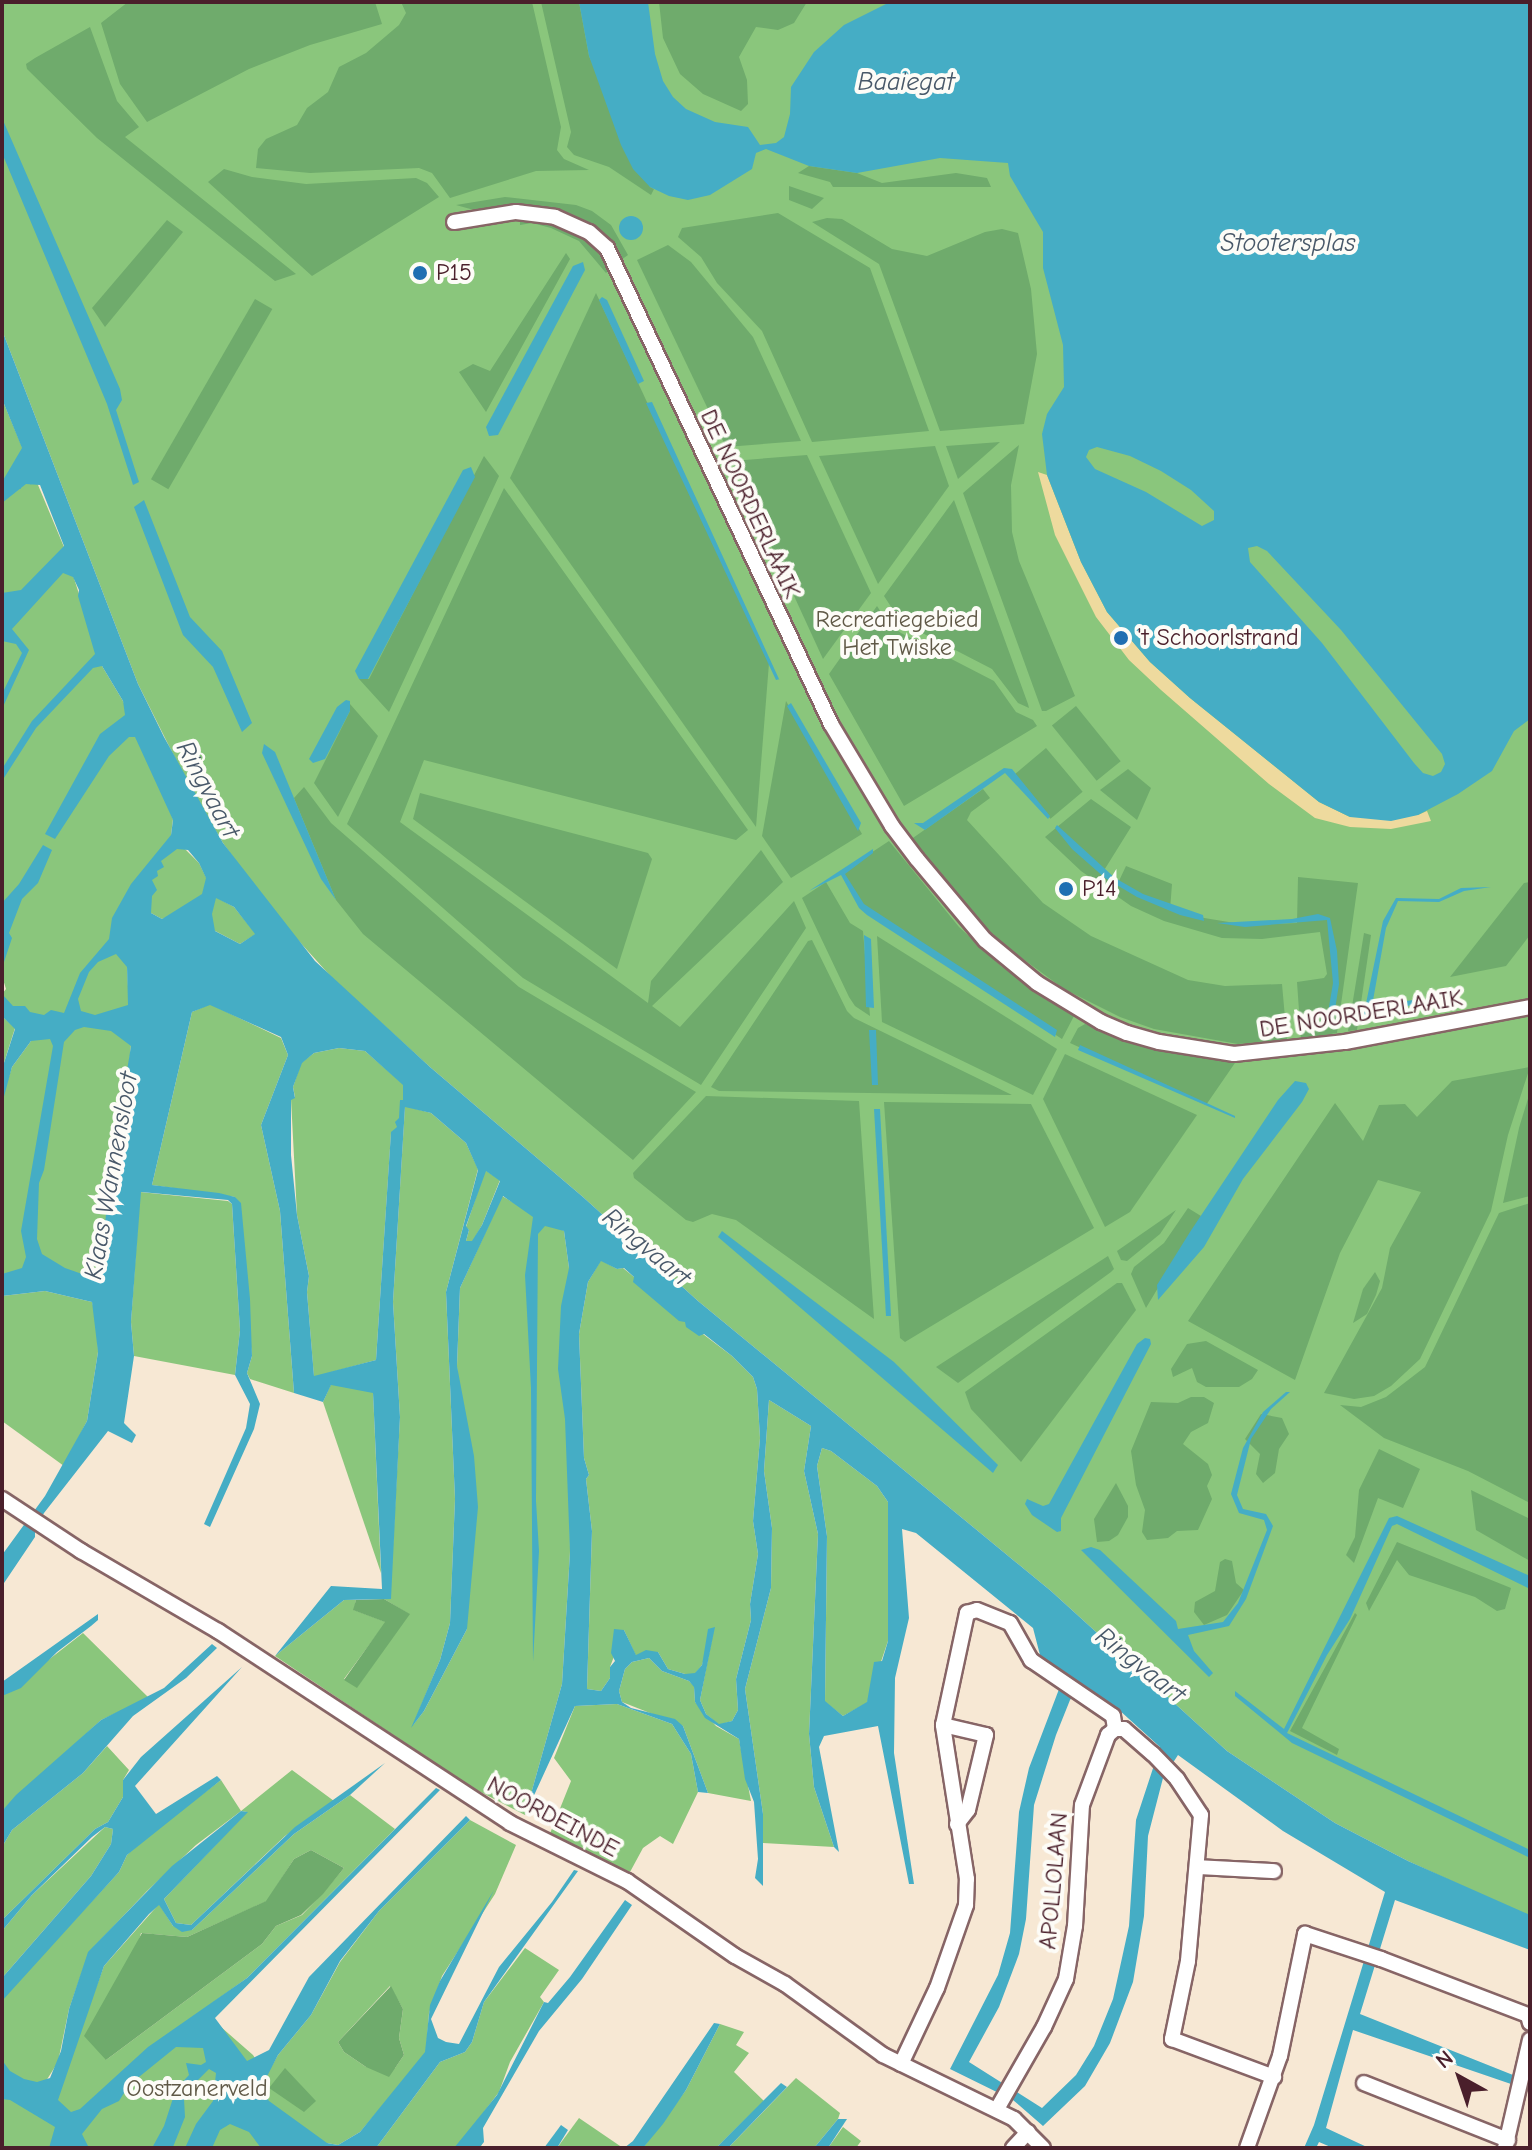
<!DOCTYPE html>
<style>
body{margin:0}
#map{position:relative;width:1532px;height:2150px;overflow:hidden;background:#f7e8d4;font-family:"Comic Neue",sans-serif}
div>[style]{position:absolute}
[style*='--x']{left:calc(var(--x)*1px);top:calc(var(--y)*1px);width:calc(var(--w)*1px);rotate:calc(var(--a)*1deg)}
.green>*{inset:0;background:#8ac67c}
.forest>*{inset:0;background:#6fab6c;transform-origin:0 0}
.sand>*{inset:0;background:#eeda9e}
.water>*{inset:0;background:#45adc5}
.round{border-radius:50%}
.roads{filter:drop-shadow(2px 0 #876566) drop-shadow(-2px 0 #876566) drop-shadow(0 2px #876566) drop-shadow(0 -2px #876566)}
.minor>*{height:14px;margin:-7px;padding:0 7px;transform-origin:7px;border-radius:7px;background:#fff}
.dots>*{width:22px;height:22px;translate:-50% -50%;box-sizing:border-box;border:4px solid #fdfcf7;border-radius:50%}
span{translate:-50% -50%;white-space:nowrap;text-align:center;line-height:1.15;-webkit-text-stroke:8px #fdfcf7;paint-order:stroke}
.poi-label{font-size:24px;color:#4a1f2b}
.left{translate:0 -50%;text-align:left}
.street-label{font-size:24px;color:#4a1f2b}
.park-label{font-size:24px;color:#605947}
.water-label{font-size:26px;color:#485869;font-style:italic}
.frame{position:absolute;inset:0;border:4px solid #4a1f2b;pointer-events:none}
.north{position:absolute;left:1420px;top:2038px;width:80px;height:80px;-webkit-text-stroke:6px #fdfcf7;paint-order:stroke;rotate:320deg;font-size:22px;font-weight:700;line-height:32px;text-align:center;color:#4a1f2b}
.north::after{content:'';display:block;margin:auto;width:28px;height:36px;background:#4a1f2b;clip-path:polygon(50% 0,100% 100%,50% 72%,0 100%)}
</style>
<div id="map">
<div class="green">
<i style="clip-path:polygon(2px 2px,1530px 2px,1530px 1917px,1408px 1861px,1335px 1823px,1227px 1751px,1051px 1591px,698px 1301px,583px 1197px,430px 1067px,334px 980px,271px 910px,223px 843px,188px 784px,138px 684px,2px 330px)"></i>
<i style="clip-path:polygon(2px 399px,64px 547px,102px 666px,123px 701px,173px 819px,171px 835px,199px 863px,216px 897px,234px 907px,256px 934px,240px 944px,179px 912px,162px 919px,151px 913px,127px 967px,131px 1045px,127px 1087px,100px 1273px,85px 1275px,2px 1274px,2px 1098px,12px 1067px,31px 1041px,2px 994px,6px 989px,2px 976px)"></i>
<i style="clip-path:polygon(210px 1004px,281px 1038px,288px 1055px,261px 1125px,280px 1211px,294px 1393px,250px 1379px,247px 1373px,252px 1356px,235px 1197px,152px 1185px,192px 1012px)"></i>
<i style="clip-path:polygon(2px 1016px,15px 1028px,2px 1069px)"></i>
<i style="clip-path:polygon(339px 1048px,365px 1051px,403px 1084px,403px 1100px,398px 1127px,391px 1133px,376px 1360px,314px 1377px,307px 1292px,309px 1276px,297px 1215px,291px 1099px,295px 1097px,293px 1087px,301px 1063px,314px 1053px)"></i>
<i style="clip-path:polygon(405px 1106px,431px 1113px,466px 1143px,478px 1169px,446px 1292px,455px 1499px,450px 1623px,440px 1660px,413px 1725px,424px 1711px,467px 1629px,457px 1366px,460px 1288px,502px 1196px,564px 1231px,569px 1268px,570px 1552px,562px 1684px,525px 1815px,471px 1787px,275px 1656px,344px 1600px,356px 1600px,354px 1610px,386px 1622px,344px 1679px,357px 1687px,409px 1614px,384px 1599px,390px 1599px,400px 1417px,393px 1302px)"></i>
<i style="clip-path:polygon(485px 1170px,500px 1180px,482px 1225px,473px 1241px,466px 1241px,469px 1230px,466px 1227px)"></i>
<i style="clip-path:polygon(140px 1192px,228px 1201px,232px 1204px,240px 1330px,235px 1375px,134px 1356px,131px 1322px)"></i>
<i style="clip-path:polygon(601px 1260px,617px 1269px,623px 1268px,634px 1277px,634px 1282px,732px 1356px,753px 1377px,757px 1389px,760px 1438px,753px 1521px,758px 1554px,750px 1604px,751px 1620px,736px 1679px,738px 1710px,732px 1721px,719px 1725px,706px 1714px,700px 1700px,714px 1628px,702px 1665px,695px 1674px,685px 1674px,668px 1669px,658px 1652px,636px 1656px,624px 1630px,610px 1667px,610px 1678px,601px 1691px,587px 1689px,592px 1531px,586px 1479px,589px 1475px,584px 1458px,579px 1334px,588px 1282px)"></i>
<i style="clip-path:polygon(45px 1291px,92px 1302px,97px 1320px,98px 1352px,87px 1421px,64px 1466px,2px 1421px,2px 1296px)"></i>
<i style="clip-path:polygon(331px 1384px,373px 1392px,381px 1573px,323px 1402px)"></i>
<i style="clip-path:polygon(769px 1400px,811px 1426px,804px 1471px,818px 1534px,809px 1734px,814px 1787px,834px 1847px,763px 1843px,763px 1814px,745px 1689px,771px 1588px,772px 1528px,764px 1471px)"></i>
<i style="clip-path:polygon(822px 1448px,831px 1451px,877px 1486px,888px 1502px,888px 1641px,867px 1703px,843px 1716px,825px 1702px,827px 1536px,817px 1466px)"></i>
<i style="clip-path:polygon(83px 1633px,149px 1698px,101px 1720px,2px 1811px,2px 1696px)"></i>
<i style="clip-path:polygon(649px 1658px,662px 1671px,689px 1681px,694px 1686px,695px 1702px,716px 1726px,739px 1739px,751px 1801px,708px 1793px,683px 1726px,622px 1702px,619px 1691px,625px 1669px,632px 1662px)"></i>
<i style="clip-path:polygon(617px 1704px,672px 1724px,691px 1754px,698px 1792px,673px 1844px,660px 1836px,643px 1848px,630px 1872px,549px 1836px,571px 1781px,554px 1758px,575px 1706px)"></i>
<i style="clip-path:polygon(107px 1746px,129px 1770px,123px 1780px,123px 1797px,108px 1822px,95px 1829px,2px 1920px,2px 1847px,12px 1830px,83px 1773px)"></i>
<i style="clip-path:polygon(evenodd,292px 1770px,334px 1801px,285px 1836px,191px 1925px,176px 1923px,164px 1899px,247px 1812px,241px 1811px,196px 1845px,147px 1891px,89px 1952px,69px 2009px,58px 2062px,46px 2081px,56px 2095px,104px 1966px,159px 1904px,173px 1926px,192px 1930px,294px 1834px,350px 1795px,395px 1829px,247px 1978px,186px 2022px,205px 2013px,253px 2055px,266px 2076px,278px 2055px,311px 2015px,340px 1962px,379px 1911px,470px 1820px,516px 1845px,495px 1894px,442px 1976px,429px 2013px,426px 2052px,401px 2084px,360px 2132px,338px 2145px,327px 2143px,332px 2148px,2px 2148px,2px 2001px,8px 1992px,119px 1872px,127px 1855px,151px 1833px,221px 1780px,241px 1811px,292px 1770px,311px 1850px,344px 1868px,323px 1893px,302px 1915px,276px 1926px,262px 1944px,106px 2060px,141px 1933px,187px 1937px,267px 1901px,294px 1859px,311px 1850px,292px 1770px,390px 1986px,403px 2009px,399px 2038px,404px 2055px,395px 2068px,366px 2067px,344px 2052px,338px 2042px,390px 1986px)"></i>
<i style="clip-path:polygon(105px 1827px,113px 1829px,111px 1844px,91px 1876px,2px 1978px,2px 1931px,32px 1895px)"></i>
<i style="clip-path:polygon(525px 1948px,559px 1970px,540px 1997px,544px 2002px,510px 2062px,499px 2092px,474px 2125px,483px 2142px,480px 2148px,376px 2148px,440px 2062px,465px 2052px,472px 2042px,484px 2002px)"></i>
<i style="clip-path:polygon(720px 2024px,744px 2032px,736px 2045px,749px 2053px,734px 2072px,764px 2101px,716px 2148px,643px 2148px,686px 2090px)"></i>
<i style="clip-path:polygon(796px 2078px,840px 2113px,838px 2119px,814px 2148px,728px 2148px)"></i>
<i style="clip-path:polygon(579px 2118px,623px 2148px,557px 2148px)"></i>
<i style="clip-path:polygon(843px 2127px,861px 2141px,856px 2148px,828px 2148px)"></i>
</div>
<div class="forest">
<i style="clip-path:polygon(128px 2px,375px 2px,382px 24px,310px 45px,249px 69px,147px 122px,120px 84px,101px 23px)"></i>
<i style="clip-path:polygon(401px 2px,532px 2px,561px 127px,557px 150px,564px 159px,589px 170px,536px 171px,450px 198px,432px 173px,419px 168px,310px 173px,256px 168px,258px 149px,266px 139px,297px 125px,307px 108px,328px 92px,339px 67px,366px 53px,399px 25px,406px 13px)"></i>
<i style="clip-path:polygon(541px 2px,579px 2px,589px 56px,650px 187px,654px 189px,651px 195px,609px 167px,574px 155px,567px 147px,571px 132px)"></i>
<i style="clip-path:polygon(659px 2px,807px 2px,794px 23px,778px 30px,756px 27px,739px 57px,747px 80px,748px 104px,741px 111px,703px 94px,680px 74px,663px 38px)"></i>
<i style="clip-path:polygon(90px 27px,117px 101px,139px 127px,125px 137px,296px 274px,275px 281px,97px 138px,27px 69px,26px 64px,35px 58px)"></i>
<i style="clip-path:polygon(809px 166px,857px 173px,882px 183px,956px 173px,987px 178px,991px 187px,833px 187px,830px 182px,798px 173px)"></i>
<i style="clip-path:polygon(224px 169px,252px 177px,306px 184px,416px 178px,427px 183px,439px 197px,312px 276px,208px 182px)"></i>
<i style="clip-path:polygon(789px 186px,824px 198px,812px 209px,789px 200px)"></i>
<i style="clip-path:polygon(505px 197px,576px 205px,592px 211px,611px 225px,628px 255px,621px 260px,604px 238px,586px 224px,481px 212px,456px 205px)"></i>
<i style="clip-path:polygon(778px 213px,870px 268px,929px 431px,812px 442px,762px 331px,717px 283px,701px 257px,678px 237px,682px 228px)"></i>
<i style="clip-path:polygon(827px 218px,842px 219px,892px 249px,927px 256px,985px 232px,1002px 229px,1018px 233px,1031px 289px,1037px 354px,1024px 424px,940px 431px,879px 264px,812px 222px)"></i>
<i style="clip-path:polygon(520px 219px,550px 220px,574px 230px,595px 244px,613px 267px,606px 273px,579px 241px,551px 228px,532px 223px,520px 225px)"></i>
<i style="clip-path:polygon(167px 220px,183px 232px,105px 327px,92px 308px)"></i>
<i style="clip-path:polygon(668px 245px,691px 262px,753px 337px,801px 441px,726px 447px,637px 260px)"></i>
<i style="clip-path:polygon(566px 253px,570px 259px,486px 412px,459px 372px,473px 364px,490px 371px)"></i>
<i style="clip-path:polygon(596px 293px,769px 663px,756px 827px,510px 478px)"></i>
<i style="left:255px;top:299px;width:20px;height:208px;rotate:30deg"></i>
<i style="clip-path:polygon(1000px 442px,958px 479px,946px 446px)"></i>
<i style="clip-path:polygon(1019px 445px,1011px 485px,1012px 532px,1019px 561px,1075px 696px,1046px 711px,1042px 711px,963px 493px)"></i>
<i style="clip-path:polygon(935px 446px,949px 486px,878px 584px,819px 456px)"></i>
<i style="clip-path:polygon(807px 455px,871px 593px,823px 659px,732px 461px)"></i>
<i style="clip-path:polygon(484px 456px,499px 476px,389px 712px,359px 679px,369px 679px)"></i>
<i style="clip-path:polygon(504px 488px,748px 830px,736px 840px,424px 760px,400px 822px,648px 1003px,651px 981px,761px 850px,783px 882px,652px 1006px,680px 1027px,794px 901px,806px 928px,701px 1085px,523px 978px,347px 824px)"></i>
<i style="clip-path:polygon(954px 500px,1028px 704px,1029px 708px,1018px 703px,992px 669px,901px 622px,884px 596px)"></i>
<i style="clip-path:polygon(877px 606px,888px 623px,901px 633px,994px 681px,1016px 712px,1033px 720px,1037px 726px,904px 806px,829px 674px)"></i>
<i style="clip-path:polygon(786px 701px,862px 834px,791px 878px,762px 836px)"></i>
<i style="clip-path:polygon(350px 704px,378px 736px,338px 817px,314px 783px,350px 711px)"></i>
<i style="left:1076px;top:706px;width:71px;height:31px;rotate:51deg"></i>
<i style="left:1046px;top:748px;width:57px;height:42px;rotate:50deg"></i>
<i style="clip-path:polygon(1128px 769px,1151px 788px,1137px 820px,1100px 790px)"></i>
<i style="clip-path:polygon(304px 787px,331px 823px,519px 987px,696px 1092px,633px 1160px,363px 934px,336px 900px,294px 798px)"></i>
<i style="clip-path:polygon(983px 789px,990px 798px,971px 812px,967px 820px,1043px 903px,1091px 936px,1188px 980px,1225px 986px,1282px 984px,1287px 1040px,1238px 1044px,1154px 1029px,1120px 1017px,1064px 989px,1004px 945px,962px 904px,910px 840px)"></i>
<i style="clip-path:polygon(420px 793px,648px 853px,652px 859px,617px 969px,413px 819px)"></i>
<i style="clip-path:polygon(1091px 799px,1131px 827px,1103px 872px,1118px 883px,1126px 866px,1172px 884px,1170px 910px,1180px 914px,1247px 925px,1297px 923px,1298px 877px,1358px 883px,1337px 1033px,1301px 1039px,1297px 982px,1324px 978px,1327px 974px,1320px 932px,1262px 939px,1222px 938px,1164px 921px,1131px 906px,1081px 871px,1045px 837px)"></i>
<i style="clip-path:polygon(889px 841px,959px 927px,1001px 966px,1074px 1016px,1062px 1039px,861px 908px,842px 872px)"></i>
<i style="clip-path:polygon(826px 882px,850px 923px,863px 931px,870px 1016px,855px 1006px,849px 997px,802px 898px)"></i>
<i style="clip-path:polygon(1530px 882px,1530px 935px,1506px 966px,1450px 977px,1524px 883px)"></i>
<i style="clip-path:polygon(1364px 933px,1371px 935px,1357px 1030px,1348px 1031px)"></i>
<i style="clip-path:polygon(877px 936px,1057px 1049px,1033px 1095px,882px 1022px)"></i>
<i style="clip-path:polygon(812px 940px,847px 1011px,854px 1018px,1012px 1095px,719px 1091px,711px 1087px,808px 941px)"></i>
<i style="clip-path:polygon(1085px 1024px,1148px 1045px,1194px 1056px,1237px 1060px,1206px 1105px,1070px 1043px,1078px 1028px)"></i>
<i style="clip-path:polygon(1065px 1054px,1197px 1115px,1130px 1212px,1105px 1227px,1043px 1099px)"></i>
<i style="clip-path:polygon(1530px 1067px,1508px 1135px,1491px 1211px,1420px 1359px,1391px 1386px,1374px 1396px,1354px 1399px,1324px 1393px,1382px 1288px,1390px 1248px,1421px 1192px,1378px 1180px,1340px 1253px,1295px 1380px,1188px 1321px,1335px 1103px,1363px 1141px,1379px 1105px,1405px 1104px,1417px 1117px,1452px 1081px)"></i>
<i style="clip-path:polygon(1530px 1092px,1530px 1196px,1503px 1203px,1519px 1128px)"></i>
<i style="clip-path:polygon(706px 1096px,859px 1101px,874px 1319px,736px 1220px,712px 1214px,693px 1222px,686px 1220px,634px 1178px,633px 1173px)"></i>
<i style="clip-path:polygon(884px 1102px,1031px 1104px,1094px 1228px,905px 1342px,900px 1338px)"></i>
<i style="clip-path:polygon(1530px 1203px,1530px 1503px,1468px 1471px,1384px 1438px,1340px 1405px,1361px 1407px,1386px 1397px,1425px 1367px,1499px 1213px)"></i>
<i style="clip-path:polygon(1188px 1208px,1201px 1216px,1146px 1308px,1131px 1274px,1134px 1267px,1164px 1243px)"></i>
<i style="clip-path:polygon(1176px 1210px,1160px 1234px,1127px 1261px,1121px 1260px,1117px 1251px)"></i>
<i style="clip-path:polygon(1108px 1256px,1114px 1269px,1111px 1272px,958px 1383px,936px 1367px)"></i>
<i style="clip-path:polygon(1375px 1272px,1380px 1281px,1376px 1295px,1367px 1314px,1353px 1323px,1363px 1289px)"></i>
<i style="clip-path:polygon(1117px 1283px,1122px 1283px,1136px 1310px,1021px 1462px,971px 1409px,965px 1392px)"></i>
<i style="clip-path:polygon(1206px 1341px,1258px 1370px,1252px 1379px,1239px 1387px,1206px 1387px,1197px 1382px,1192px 1368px,1173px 1377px,1171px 1369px,1187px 1344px)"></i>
<i style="clip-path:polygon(1191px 1397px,1204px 1397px,1214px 1403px,1208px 1423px,1191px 1432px,1183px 1444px,1208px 1464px,1212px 1475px,1207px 1486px,1212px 1499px,1198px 1530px,1177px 1531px,1168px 1538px,1147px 1540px,1142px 1532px,1145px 1510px,1136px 1485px,1131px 1451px,1151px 1402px,1178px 1403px)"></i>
<i style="clip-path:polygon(1261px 1414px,1282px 1418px,1289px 1434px,1279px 1449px,1275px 1473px,1263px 1483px,1256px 1474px,1260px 1454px,1245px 1439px)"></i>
<i style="clip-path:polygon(1379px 1449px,1420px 1469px,1403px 1508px,1378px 1498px,1354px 1563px,1346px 1555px,1355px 1537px,1359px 1490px)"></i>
<i style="clip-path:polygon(1116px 1483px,1128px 1506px,1128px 1517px,1118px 1535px,1109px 1541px,1097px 1542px,1094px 1519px)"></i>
<i style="clip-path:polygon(1471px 1490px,1530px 1519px,1530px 1561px,1476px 1530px)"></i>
<i style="clip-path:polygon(1397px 1542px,1511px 1588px,1505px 1609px,1497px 1611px,1475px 1597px,1409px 1575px,1397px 1560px,1369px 1611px,1366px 1603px)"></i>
<i style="clip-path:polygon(1225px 1559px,1232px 1561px,1236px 1583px,1244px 1590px,1227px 1615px,1204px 1625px,1194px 1612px,1195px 1602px,1215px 1591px,1220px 1562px)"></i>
<i style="clip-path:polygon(384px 1599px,410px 1614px,357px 1688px,344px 1680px,385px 1622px,353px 1610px,356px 1600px)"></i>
<i style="clip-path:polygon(1355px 1613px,1357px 1615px,1302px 1728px,1339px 1749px,1337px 1755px,1290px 1731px)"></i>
<i style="clip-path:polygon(311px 1850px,344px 1868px,323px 1894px,301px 1915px,276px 1926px,262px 1944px,106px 2060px,84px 2036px,142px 1933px,187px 1937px,266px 1901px,294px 1859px)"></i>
<i style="clip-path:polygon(391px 1986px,403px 2009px,399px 2038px,404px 2055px,389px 2077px,366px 2067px,344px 2052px,338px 2042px)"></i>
<i style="clip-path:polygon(285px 2068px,316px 2101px,304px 2112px,269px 2088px)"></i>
</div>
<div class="sand">
<i style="clip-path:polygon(1038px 472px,1047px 475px,1081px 562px,1107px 612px,1150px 662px,1190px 698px,1319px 802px,1350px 817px,1418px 815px,1427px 811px,1431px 821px,1391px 829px,1350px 827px,1315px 818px,1269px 784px,1161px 690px,1129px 660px,1096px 617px,1055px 535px)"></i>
</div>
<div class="water">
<i style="clip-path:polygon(evenodd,579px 2px,648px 2px,655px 54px,663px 81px,673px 97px,686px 109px,715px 122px,748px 127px,760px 145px,776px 143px,784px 137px,790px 114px,791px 87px,814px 52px,844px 25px,890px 2px,1530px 2px,1530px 719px,1514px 731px,1492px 771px,1458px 794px,1418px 815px,1391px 821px,1350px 817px,1319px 802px,1190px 698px,1150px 662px,1107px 612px,1081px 562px,1047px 475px,1042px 434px,1047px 414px,1064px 387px,1063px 345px,1043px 268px,1043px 232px,1010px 176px,1008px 163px,940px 158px,857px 173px,809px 166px,766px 149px,756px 153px,752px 169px,710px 195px,688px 200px,669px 196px,650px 187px,633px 169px,621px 145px,589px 56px,579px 2px,1097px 447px,1130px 456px,1161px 471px,1191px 490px,1214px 511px,1214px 520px,1202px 526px,1146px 492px,1095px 469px,1086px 457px,1089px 450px,1097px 447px,579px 2px,1257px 546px,1267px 551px,1341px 630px,1442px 754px,1445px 764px,1441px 772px,1433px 776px,1423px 773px,1414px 763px,1322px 643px,1250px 562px,1248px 548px,1257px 546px)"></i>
<i style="clip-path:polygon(2px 118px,120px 389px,122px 400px,116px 410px,139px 482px,133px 485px,107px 404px,2px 153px)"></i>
<i class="round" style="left:619px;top:216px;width:24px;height:24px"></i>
<i style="clip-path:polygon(583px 262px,585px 270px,498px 435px,489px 436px,486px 427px,573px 266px)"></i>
<i style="clip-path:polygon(602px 297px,607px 300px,644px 381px,638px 384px,599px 300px)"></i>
<i style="clip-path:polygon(evenodd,2px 330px,138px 684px,164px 737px,223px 843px,315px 961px,430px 1067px,583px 1197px,698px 1301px,1051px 1591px,1227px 1751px,1335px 1823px,1408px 1861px,1530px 1915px,1530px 1950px,1395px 1900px,1360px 2014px,1513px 2075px,1511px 2084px,1353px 2030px,1326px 2128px,1369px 2148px,1333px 2148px,1319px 2142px,1316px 2148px,1304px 2148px,1314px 2125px,1385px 1892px,1283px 1831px,1178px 1755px,1163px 1778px,1148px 1836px,1144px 1916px,1133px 1982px,1110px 2043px,1085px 2086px,1043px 2126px,1013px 2100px,950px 2069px,998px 1975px,1010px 1933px,1019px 1812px,1029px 1768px,1064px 1676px,1040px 1655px,1033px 1628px,916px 1533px,902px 1529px,909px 1618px,895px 1678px,894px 1753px,914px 1884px,909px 1884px,878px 1726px,824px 1736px,819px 1747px,839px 1852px,834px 1847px,814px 1787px,809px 1734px,818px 1534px,804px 1471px,811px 1426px,769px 1400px,764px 1471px,772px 1528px,771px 1588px,745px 1689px,763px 1814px,763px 1886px,755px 1878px,758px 1859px,754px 1802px,745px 1779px,739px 1739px,705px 1718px,695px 1702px,694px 1687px,689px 1681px,662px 1671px,649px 1658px,632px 1662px,625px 1669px,619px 1691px,622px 1702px,631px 1708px,675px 1719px,683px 1726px,708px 1793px,698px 1792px,691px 1754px,672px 1724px,617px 1704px,575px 1706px,525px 1815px,562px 1684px,570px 1552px,565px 1419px,558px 1369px,561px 1306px,569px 1268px,564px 1231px,545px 1226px,538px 1234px,536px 1501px,539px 1551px,533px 1662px,531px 1388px,525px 1275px,533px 1217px,503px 1196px,460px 1288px,457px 1366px,474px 1456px,478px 1507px,467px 1629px,424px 1711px,411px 1728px,440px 1660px,450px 1623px,455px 1499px,446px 1292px,478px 1170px,466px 1143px,431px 1113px,405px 1107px,393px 1302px,400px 1417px,391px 1599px,344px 1600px,275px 1656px,331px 1586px,382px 1589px,373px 1393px,331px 1385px,323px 1402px,294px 1393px,280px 1211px,261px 1125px,288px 1055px,281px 1037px,210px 1005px,192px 1012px,152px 1185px,219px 1193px,235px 1197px,241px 1203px,250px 1299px,252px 1356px,247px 1373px,260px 1404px,254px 1429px,210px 1527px,204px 1524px,246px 1428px,250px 1404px,235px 1375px,240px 1330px,232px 1204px,228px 1200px,141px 1192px,131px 1322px,134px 1356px,124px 1423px,136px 1435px,132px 1443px,108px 1431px,44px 1513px,35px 1529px,35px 1537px,2px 1586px,2px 1555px,45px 1496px,87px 1421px,98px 1352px,92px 1302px,45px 1291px,2px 1296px,2px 1274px,22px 1268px,26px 1257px,21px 1231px,53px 1046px,50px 1039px,31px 1041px,12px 1067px,2px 1104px,2px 1069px,15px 1029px,2px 1016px,2px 994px,13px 1006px,25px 1006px,30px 1012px,44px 1015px,51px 1010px,64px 1013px,80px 973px,109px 939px,112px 918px,131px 884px,171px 835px,173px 820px,135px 737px,129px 737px,109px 756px,55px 839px,45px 834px,100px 734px,125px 715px,123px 701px,102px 666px,93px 668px,36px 728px,2px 781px,2px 769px,32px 721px,95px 654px,78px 596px,79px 590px,73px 577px,63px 573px,12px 629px,29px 650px,2px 709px,2px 694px,22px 653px,16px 644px,2px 641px,2px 593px,21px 590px,64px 546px,40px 485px,26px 484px,2px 503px,2px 482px,22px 448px,2px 399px,2px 330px,177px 849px,188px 850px,199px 863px,206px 878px,202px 894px,162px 919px,151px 913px,152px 896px,157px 890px,152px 880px,158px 876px,157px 871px,164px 867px,161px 861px,177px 849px,2px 330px,216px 898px,234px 907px,255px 934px,240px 944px,215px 931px,212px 914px,216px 898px,2px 330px,116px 954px,127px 967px,128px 1005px,95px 1015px,81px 1011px,78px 999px,89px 972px,98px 962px,116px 954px,2px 330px,84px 1027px,111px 1031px,131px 1046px,110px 1175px,100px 1273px,85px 1275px,65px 1268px,42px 1254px,37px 1239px,39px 1183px,44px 1170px,64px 1042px,75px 1030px,84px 1027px,2px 330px,339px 1048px,365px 1051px,403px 1085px,403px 1100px,400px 1100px,399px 1118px,395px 1122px,397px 1127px,391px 1132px,376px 1360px,314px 1376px,307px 1292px,309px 1276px,297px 1215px,291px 1155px,291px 1100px,295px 1098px,293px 1087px,302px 1063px,314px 1053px,339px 1048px,2px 330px,486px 1171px,500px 1181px,482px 1225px,472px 1241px,466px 1241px,469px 1230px,466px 1226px,486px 1171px,2px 330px,601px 1261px,617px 1269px,624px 1268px,634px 1277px,633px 1282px,679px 1321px,685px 1322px,686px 1327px,699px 1336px,704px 1334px,732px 1356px,753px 1377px,757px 1389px,760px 1438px,753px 1521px,758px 1554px,750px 1604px,751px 1620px,736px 1679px,738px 1710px,732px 1721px,719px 1724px,706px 1714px,700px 1700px,715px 1627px,708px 1629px,702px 1665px,695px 1673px,685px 1674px,668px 1669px,658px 1652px,646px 1650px,636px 1655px,624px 1630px,614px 1629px,611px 1653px,615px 1661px,610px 1667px,610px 1678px,601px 1691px,587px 1689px,592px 1531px,586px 1479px,589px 1475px,584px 1458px,579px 1334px,588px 1282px,601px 1261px,2px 330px,822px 1448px,831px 1451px,877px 1486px,888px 1502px,888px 1641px,882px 1661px,874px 1662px,867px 1702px,843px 1716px,825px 1701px,827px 1536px,817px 1466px,822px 1448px,2px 330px,1079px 1687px,1087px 1687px,1118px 1709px,1160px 1747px,1136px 1820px,1129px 1926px,1113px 1999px,1094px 2046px,1076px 2075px,1042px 2108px,969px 2062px,999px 2007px,1019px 1954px,1026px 1919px,1034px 1805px,1056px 1735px,1070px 1700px,1079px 1687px)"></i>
<i style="clip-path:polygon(652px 402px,779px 679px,780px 679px,776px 680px,646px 403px)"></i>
<i style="clip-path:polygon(471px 467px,475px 477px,368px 679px,359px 679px,355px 671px,463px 470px)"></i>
<i style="clip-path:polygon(144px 500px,190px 617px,222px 651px,252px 723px,242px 732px,213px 667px,183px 635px,134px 507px)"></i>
<i style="clip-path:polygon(346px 700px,350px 701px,350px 711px,325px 759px,313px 763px,309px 759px,337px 707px)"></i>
<i style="clip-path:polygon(791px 703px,861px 823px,858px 831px,787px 706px)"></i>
<i style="clip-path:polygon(264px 744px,275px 752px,336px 900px,321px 879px,262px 753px)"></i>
<i style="clip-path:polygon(1004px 768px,1012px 769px,1050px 816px,1048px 819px,1005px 773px,925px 830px,914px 823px,923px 823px)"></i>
<i style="clip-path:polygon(1057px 825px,1115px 878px,1143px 894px,1203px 915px,1204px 921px,1180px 915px,1137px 897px,1105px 878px,1072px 849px,1055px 828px)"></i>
<i style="clip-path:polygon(43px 845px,52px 850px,38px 883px,22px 899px,9px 933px,12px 938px,2px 968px,2px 903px,19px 884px)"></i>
<i style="clip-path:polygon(873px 849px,873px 853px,845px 874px,864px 904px,1057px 1030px,1055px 1037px,867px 915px,859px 908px,841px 875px,809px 891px)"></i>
<i style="clip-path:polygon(1491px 887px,1464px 891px,1439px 902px,1398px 901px,1386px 928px,1372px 1006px,1420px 999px,1419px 1003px,1363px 1018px,1383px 921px,1396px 898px,1439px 899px,1461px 888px)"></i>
<i style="clip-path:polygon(1318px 914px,1330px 918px,1337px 951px,1339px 984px,1334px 1016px,1328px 1013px,1333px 983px,1327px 920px,1245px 927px,1217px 923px,1292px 919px)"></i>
<i style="clip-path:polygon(864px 935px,871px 939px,874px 1008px,866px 1007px)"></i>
<i style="clip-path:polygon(869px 1030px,876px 1030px,878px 1085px,872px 1085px)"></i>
<i style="clip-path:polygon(1080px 1045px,1235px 1116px,1235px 1118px,1078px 1050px)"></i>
<i style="clip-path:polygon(1295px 1081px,1306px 1083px,1309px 1089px,1302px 1102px,1243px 1179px,1204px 1247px,1158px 1300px,1157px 1285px,1190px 1232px,1278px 1100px)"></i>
<i style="clip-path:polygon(874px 1109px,880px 1109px,891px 1316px,886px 1316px)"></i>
<i style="clip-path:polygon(722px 1231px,894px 1362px,998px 1465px,993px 1473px,718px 1237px)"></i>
<i style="clip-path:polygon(1145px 1338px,1150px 1339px,1151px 1344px,1061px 1518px,1061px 1531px,1057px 1532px,1032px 1515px,1025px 1504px,1027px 1499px,1043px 1506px,1049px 1504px,1137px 1344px)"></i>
<i style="clip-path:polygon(1286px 1392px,1290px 1392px,1271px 1409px,1251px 1439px,1237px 1495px,1243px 1509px,1266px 1514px,1273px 1526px,1246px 1599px,1229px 1626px,1188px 1635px,1194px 1651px,1213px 1673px,1209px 1677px,1081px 1550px,1091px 1547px,1100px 1550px,1176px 1621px,1178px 1629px,1223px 1622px,1238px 1603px,1267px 1530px,1264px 1520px,1239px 1513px,1231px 1494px,1243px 1448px,1263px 1412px)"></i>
<i style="clip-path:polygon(1397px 1516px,1530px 1576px,1530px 1589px,1397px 1524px,1392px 1526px,1350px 1619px,1327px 1655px,1287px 1733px,1530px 1850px,1530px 1858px,1292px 1743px,1235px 1696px,1235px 1691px,1284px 1729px,1389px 1518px)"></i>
<i style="clip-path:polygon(98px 1614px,98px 1620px,91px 1626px,57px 1652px,21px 1688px,2px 1696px,2px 1682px)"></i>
<i style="clip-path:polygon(212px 1644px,217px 1648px,186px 1678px,133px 1716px,83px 1773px,12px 1830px,2px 1847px,2px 1811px,16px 1795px,101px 1720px,164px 1688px)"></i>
<i style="clip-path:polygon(242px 1667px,135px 1786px,156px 1814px,217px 1776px,221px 1780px,127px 1855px,119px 1872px,2px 2001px,2px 1978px,91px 1876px,111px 1844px,113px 1829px,105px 1827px,92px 1837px,32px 1895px,2px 1931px,2px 1920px,95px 1829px,108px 1822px,123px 1797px,123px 1780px,141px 1757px)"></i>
<i style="clip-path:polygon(385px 1763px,350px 1795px,294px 1834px,192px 1930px,182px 1932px,173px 1926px,159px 1905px,149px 1914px,104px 1966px,58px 2100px,71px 2112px,80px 2109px,148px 2047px,247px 1978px,436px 1788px,440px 1790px,215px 2018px,247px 2061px,269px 2050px,309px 1977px,466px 1816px,470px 1820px,379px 1911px,340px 1961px,311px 2015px,278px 2055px,260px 2090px,269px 2101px,327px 2143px,338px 2145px,360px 2132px,425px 2052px,430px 2005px,440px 1981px,494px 1890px,431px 2019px,438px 2038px,446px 2042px,459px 2044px,499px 1967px,552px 1902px,574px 1870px,578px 1871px,484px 2002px,472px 2042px,465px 2052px,440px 2062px,376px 2148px,261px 2148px,249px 2132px,230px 2124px,220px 2130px,212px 2148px,185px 2148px,196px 2124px,213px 2101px,216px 2073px,209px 2069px,192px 2086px,184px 2099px,185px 2117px,173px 2147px,152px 2148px,164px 2126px,176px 2089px,189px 2075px,186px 2063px,201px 2065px,206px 2062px,203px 2048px,176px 2047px,129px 2085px,119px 2101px,102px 2109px,82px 2134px,89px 2148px,49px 2148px,55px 2127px,10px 2100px,2px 2099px,2px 2060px,10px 2071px,24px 2079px,37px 2082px,50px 2078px,61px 2051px,69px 2009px,88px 1952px,172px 1866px,241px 1811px,248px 1812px,164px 1899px,176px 1923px,191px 1925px,295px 1827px)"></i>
<i style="clip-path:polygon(625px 1900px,632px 1905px,582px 1979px,539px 2031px,483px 2128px,484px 2142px,479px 2148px,454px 2148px,497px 2095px,544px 2002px,548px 2003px,570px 1977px)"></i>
<i style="clip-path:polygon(714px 2023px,720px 2024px,686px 2090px,663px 2124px,643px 2148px,624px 2148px,633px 2141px)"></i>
<i style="clip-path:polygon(781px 2083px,787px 2087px,728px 2148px,716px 2148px)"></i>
<i style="clip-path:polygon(838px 2119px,847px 2119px,828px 2148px,814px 2148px)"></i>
<i style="clip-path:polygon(561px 2125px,568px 2130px,557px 2148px,544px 2148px)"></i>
</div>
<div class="roads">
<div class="minor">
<i style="--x:454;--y:222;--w:63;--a:-9.2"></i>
<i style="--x:516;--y:212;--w:39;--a:7"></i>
<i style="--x:555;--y:217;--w:37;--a:24"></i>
<i style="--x:589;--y:232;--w:24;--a:42"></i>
<i style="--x:607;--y:248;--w:526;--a:64.8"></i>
<i style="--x:831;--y:724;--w:119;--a:59.1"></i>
<i style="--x:892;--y:826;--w:41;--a:52.9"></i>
<i style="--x:917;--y:859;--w:106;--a:50"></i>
<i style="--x:985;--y:940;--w:67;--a:39.6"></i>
<i style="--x:1037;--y:983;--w:75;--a:31.4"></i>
<i style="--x:1101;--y:1022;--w:28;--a:23"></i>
<i style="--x:1127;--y:1033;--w:33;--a:16"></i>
<i style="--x:1159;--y:1042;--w:76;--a:9.1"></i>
<i style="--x:1234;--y:1054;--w:112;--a:-6.2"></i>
<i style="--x:1345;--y:1042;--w:188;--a:-10.7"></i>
<i style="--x:2;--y:1499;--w:95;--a:33.4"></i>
<i style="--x:81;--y:1551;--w:159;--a:30.3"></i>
<i style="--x:218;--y:1631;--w:349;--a:33.3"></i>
<i style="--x:510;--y:1823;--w:131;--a:26.4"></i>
<i style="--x:627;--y:1881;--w:131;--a:34.8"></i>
<i style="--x:735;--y:1956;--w:57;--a:29.2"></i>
<i style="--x:785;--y:1984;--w:121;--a:35.9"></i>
<i style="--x:883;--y:2055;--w:146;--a:26"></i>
<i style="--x:1014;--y:2119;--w:41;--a:45"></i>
<i style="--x:943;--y:1725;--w:44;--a:13.1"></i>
<i style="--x:986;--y:1735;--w:77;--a:103.5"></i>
<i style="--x:968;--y:1810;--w:18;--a:128"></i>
<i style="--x:1197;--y:1867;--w:77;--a:3"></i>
<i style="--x:901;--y:2064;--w:84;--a:-64.7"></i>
<i style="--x:937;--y:1988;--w:88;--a:-70.7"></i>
<i style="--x:966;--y:1905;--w:26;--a:-88"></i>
<i style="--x:967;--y:1879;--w:156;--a:-98.9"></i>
<i style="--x:943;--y:1725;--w:115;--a:-77.9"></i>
<i style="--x:967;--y:1613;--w:10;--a:-17"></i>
<i style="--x:977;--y:1610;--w:35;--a:22"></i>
<i style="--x:1010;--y:1623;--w:43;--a:60.4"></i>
<i style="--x:1031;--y:1660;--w:99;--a:34.3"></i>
<i style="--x:1113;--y:1716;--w:13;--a:81"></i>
<i style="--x:1364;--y:2083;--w:155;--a:21.6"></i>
<i style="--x:997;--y:2109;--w:95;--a:-60.2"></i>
<i style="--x:1044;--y:2027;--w:53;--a:-65.4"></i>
<i style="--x:1066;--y:1979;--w:54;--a:-80.4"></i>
<i style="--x:1075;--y:1926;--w:121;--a:-86.7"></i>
<i style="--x:1082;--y:1805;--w:75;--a:-69.6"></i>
<i style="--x:1108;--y:1735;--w:9;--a:-41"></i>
<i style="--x:1115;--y:1729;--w:9;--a:0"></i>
<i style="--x:1124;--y:1729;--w:38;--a:41"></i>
<i style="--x:1153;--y:1754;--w:35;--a:46"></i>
<i style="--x:1177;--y:1779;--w:43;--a:56.3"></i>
<i style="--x:1201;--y:1815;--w:147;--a:95.1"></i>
<i style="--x:1188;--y:1961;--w:80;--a:101.6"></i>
<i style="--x:1172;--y:2039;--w:109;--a:20.4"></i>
<i style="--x:1013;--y:2148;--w:22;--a:-47"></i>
<i style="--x:1247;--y:2148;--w:98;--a:-70.3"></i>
<i style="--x:1280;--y:2056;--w:125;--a:-78.4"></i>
<i style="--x:1305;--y:1934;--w:80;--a:18.2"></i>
<i style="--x:1381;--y:1959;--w:157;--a:20.9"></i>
<i style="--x:1528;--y:2015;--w:8;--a:76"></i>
<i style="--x:1505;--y:2148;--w:111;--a:-77"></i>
</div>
</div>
<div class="dots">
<i style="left:420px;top:273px;background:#1f6fb2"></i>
<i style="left:1121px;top:638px;background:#1f6fb2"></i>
<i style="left:1066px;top:889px;background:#1f6fb2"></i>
</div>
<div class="poi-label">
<span class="left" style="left:436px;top:273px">P15</span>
<span class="left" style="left:1137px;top:638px">'t Schoorlstrand</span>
<span class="left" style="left:1082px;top:889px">P14</span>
</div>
<div class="street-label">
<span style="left:750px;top:504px;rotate:65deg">DE NOORDERLAAIK</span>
<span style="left:1361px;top:1014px;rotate:-9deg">DE NOORDERLAAIK</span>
<span style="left:553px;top:1817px;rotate:28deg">NOORDEINDE</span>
<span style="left:1054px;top:1881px;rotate:-85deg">APOLLOLAAN</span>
</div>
<div class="park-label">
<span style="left:897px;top:634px">Recreatiegebied<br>Het Twiske</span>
<span style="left:197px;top:2089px">Oostzanerveld</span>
</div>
<div class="water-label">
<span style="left:906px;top:83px">Baaiegat</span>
<span style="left:1288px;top:244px">Stootersplas</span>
<span style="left:207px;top:790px;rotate:62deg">Ringvaart</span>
<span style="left:112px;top:1176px;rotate:-80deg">Klaas Wannensloot</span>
<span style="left:646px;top:1248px;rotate:40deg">Ringvaart</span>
<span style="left:1140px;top:1666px;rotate:38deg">Ringvaart</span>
</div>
<div class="frame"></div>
<div class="north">N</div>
</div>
